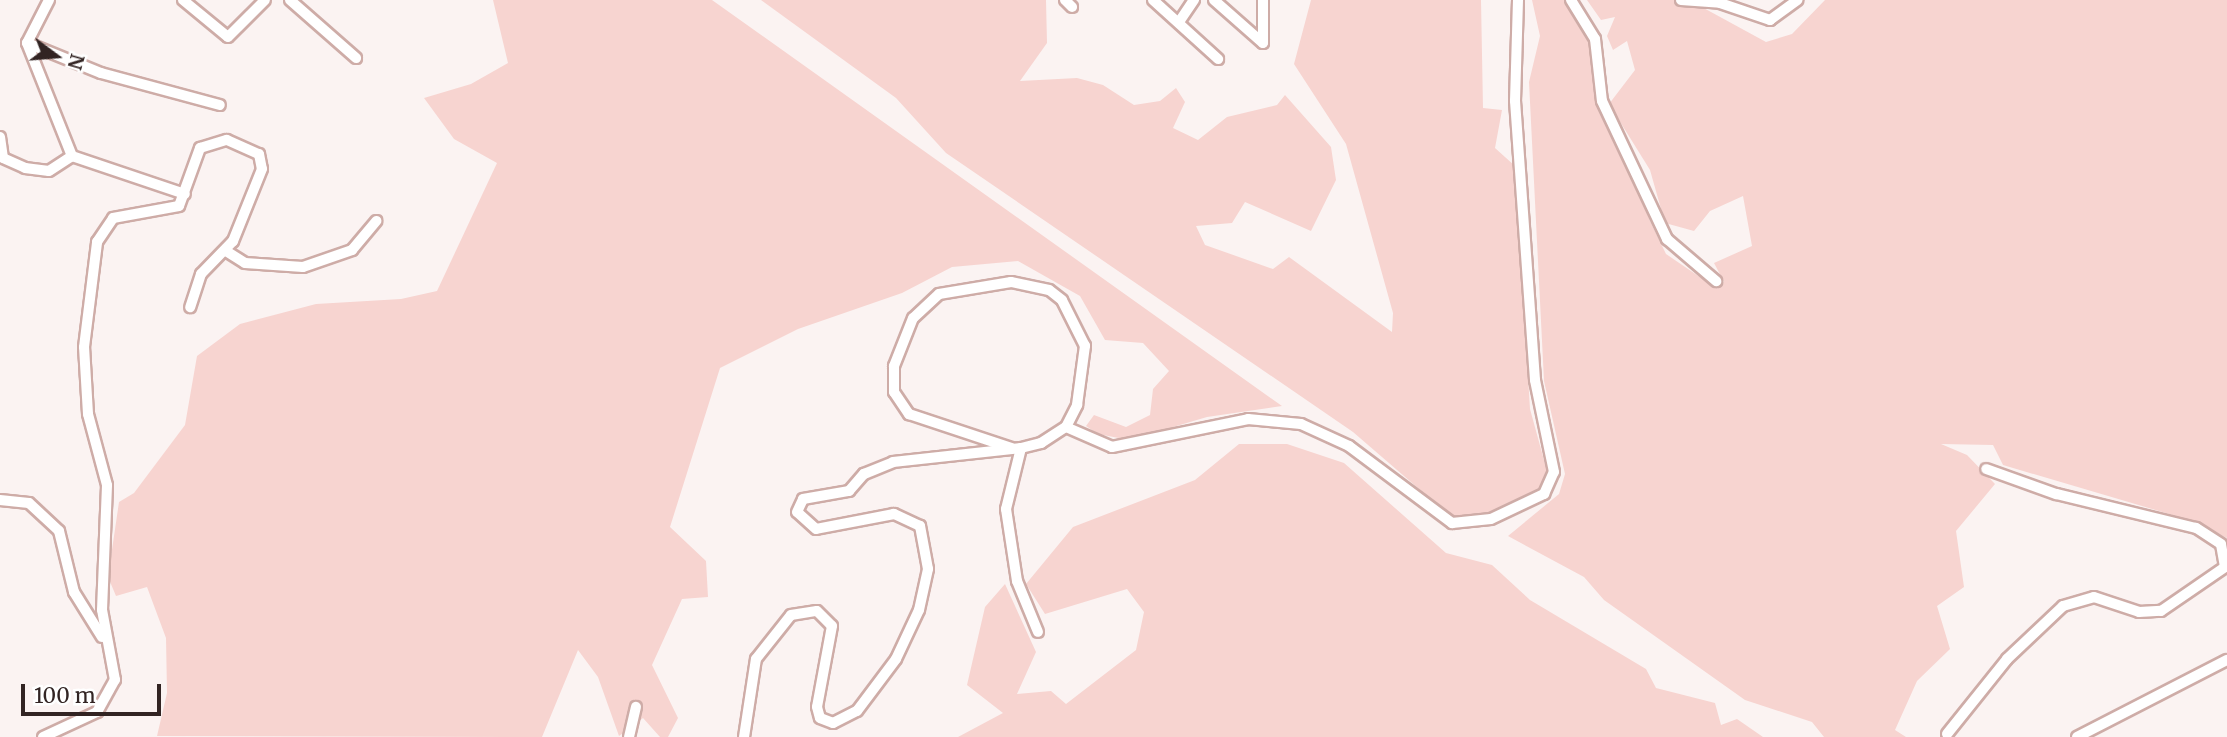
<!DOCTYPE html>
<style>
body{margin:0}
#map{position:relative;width:2227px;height:737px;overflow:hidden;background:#fbf3f2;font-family:Merriweather,serif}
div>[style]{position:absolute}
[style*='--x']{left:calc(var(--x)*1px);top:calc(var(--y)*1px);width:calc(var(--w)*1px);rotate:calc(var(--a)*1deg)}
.green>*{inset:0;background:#f7d4d0}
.roads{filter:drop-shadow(2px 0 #ceaca7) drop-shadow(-2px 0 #ceaca7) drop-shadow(0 2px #ceaca7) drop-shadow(0 -2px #ceaca7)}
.street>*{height:10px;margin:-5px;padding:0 5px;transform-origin:5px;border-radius:5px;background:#fff}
span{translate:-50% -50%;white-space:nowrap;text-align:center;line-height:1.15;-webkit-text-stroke:5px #fff;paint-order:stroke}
.north{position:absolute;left:21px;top:21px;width:70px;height:70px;-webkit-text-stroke:5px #fff;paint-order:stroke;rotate:106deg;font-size:19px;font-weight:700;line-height:28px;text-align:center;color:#322423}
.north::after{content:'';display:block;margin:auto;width:24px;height:32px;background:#322423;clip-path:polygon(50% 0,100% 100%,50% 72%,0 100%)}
.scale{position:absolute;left:21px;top:684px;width:140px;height:32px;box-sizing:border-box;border:4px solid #322423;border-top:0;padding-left:9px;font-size:21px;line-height:24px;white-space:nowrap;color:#322423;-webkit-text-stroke:5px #fff;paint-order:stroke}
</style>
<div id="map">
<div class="green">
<i style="clip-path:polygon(493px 0,712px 0,1282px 406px,1207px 417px,1129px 440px,1098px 434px,1086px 426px,1094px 415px,1126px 427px,1150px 415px,1153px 389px,1169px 371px,1143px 343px,1105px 340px,1080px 296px,1018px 261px,952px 267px,902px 293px,798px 329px,720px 368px,670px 527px,706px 561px,708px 597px,682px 599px,652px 665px,678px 718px,668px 737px,660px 737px,643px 718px,619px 736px,598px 677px,578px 650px,542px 737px,157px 736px,167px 693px,166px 638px,147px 587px,116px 596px,108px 577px,119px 502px,134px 493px,185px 425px,197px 356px,240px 324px,316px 304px,401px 299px,437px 291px,497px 163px,454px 139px,424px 98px,471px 84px,508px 63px)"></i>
<i style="clip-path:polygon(761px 0,1046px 0,1047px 43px,1020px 81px,1077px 78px,1103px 85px,1134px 105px,1160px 101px,1176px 88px,1185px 102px,1173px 128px,1198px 140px,1227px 117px,1277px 105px,1285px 95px,1331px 147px,1336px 180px,1311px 231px,1245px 202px,1232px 223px,1196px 226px,1205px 245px,1273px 269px,1289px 257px,1392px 332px,1393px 313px,1346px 144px,1294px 64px,1311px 0,1481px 0,1483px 108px,1502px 110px,1495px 148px,1515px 166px,1530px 409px,1550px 482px,1544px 491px,1465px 523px,1448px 514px,1353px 432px,946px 153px,896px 98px)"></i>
<i style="clip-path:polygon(1532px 0,1569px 0,1597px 39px,1595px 98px,1627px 157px,1650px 221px,1666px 254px,1713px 286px,1724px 282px,1714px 263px,1752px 246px,1743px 196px,1710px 211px,1694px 231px,1665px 223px,1650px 170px,1609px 104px,1635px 70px,1627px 41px,1613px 50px,1607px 36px,1615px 17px,1601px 20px,1587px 0,1689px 0,1766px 42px,1792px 34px,1825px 0,2227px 0,2227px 538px,2186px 519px,2003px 465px,1993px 445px,1941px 444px,1967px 455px,1995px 484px,1956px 531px,1964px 587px,1937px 606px,1950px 649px,1917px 681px,1895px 730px,1906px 737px,1824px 737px,1812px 722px,1745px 700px,1604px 600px,1584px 577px,1508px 536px,1559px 494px,1565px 474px,1544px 381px,1529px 82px,1540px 36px)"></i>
<i style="clip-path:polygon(1239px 444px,1287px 444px,1344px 463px,1446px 553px,1492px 565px,1530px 600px,1646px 669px,1656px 688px,1715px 703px,1721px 725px,1737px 719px,1763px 737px,958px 737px,1003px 713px,967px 685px,985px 607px,1005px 584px,1036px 652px,1017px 694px,1051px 691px,1066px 704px,1136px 650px,1144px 612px,1127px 589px,1045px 614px,1026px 584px,1073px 527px,1195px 480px)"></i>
</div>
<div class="roads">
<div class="street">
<i style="--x:49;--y:0;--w:48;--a:117.1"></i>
<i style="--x:27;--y:43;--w:122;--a:68.3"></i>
<i style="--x:72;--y:156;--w:119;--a:18.6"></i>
<i style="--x:183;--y:0;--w:58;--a:39.4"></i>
<i style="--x:228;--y:37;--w:52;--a:-45"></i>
<i style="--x:290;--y:0;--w:88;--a:41.3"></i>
<i style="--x:1065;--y:0;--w:10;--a:45"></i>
<i style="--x:1153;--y:0;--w:88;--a:42.2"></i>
<i style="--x:1214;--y:0;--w:65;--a:41.3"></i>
<i style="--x:1263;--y:0;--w:43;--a:90"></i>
<i style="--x:1571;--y:0;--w:46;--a:58.4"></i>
<i style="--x:1595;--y:39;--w:62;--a:83.6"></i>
<i style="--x:1602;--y:101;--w:153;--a:64.8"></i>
<i style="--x:1667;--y:239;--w:65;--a:40.6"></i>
<i style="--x:1681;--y:0;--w:39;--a:4"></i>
<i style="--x:1720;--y:3;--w:53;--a:18.8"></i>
<i style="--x:1770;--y:20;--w:34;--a:-36"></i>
<i style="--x:1179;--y:22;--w:27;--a:-56"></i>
<i style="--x:27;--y:43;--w:80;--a:22.1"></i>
<i style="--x:101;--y:73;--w:123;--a:15.1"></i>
<i style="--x:0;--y:137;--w:21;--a:82"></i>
<i style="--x:3;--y:158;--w:24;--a:24"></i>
<i style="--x:25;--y:168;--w:24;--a:7"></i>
<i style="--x:49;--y:171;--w:27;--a:-33"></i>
<i style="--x:226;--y:251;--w:22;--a:32"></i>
<i style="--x:245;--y:263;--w:58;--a:3.9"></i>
<i style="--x:303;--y:267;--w:52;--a:-19.1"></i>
<i style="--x:352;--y:250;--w:38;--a:-50"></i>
<i style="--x:1066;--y:427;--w:50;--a:23.5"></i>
<i style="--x:1112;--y:447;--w:139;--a:-11.6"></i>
<i style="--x:1248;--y:419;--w:53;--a:5.4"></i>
<i style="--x:1301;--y:424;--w:53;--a:24.6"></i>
<i style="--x:1349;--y:446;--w:129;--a:36.8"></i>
<i style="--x:1452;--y:523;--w:39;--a:-6"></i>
<i style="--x:1491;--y:519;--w:59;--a:-25.3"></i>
<i style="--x:1544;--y:494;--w:24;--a:-66"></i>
<i style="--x:1554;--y:472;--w:94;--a:-101.7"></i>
<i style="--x:1535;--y:380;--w:280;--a:-94.1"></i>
<i style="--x:1515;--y:101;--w:101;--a:-88.3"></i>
<i style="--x:1021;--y:448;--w:63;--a:103.8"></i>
<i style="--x:1006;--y:509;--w:73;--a:81.3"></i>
<i style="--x:1017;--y:581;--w:55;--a:67.6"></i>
<i style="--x:0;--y:500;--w:29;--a:6"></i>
<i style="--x:29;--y:503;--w:41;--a:43"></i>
<i style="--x:59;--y:531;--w:63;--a:76.2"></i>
<i style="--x:74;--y:592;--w:53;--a:58.1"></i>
<i style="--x:1947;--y:734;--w:96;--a:-51.3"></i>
<i style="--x:2007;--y:659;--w:77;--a:-43.4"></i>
<i style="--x:2063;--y:606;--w:32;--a:-16"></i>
<i style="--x:2094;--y:597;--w:47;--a:18.4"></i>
<i style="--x:2139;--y:612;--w:22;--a:-3"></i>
<i style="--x:2161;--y:611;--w:78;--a:-34.5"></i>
<i style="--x:2225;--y:567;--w:23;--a:-100"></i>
<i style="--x:2221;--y:544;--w:30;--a:-147"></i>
<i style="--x:2196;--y:528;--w:144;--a:-166.3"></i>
<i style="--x:2056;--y:494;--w:74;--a:-160.3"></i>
<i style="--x:43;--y:737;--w:60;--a:-24.8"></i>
<i style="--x:97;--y:712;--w:37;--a:-61"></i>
<i style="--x:115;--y:680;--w:71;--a:-100.5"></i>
<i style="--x:102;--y:610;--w:125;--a:-87.7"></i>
<i style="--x:107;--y:485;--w:73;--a:-105"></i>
<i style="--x:88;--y:414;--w:67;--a:-93.4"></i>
<i style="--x:84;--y:347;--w:106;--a:-82.9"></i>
<i style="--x:97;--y:242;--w:29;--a:-56"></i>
<i style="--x:113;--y:218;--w:67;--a:-10.3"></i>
<i style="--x:179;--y:206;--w:62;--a:-70.1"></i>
<i style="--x:200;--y:148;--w:28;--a:-17"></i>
<i style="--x:227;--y:140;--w:35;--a:24"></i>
<i style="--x:259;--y:154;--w:15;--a:79"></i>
<i style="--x:262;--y:169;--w:78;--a:111.9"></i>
<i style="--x:233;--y:241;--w:46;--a:134.1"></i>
<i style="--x:201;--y:274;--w:35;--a:108"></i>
<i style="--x:629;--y:737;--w:31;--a:-77"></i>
<i style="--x:744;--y:737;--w:79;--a:-81.3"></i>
<i style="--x:756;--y:659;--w:56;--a:-51.5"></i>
<i style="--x:791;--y:615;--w:26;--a:-9"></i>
<i style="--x:817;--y:611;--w:21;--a:45"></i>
<i style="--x:832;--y:626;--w:82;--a:100.5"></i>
<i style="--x:817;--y:707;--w:11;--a:75"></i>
<i style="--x:820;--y:718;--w:14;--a:21"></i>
<i style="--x:833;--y:723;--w:27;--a:-27"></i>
<i style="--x:857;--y:711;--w:65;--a:-53.1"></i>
<i style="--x:896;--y:659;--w:54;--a:-64.9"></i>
<i style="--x:919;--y:610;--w:42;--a:-77.6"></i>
<i style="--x:928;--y:569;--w:44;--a:-100.5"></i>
<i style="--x:920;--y:526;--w:29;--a:-155"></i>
<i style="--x:894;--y:514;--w:79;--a:169.1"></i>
<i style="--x:816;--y:529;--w:25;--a:-138"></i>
<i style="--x:797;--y:512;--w:14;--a:-65"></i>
<i style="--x:803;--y:499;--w:47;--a:-9.9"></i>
<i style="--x:849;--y:491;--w:23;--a:-49"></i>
<i style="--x:864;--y:474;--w:31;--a:-22"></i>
<i style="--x:893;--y:462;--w:129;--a:-6.2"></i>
<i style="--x:1021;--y:448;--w:21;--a:-14"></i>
<i style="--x:1041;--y:443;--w:30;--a:-33"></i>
<i style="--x:1066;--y:427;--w:25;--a:-63"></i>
<i style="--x:1077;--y:405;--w:60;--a:-82.3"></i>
<i style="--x:1085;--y:346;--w:51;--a:-116.6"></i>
<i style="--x:1062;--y:300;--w:16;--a:-142"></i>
<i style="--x:1049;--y:290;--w:39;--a:-168"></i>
<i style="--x:1011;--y:282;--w:73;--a:170.5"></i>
<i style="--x:939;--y:294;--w:35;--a:137"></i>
<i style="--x:913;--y:318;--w:52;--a:111.6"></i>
<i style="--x:894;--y:366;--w:26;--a:90"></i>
<i style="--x:894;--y:392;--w:27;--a:56"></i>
<i style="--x:909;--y:414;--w:108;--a:18.3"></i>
<i style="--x:2077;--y:737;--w:169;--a:-27.2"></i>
</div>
</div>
<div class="north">N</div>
<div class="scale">100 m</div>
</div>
